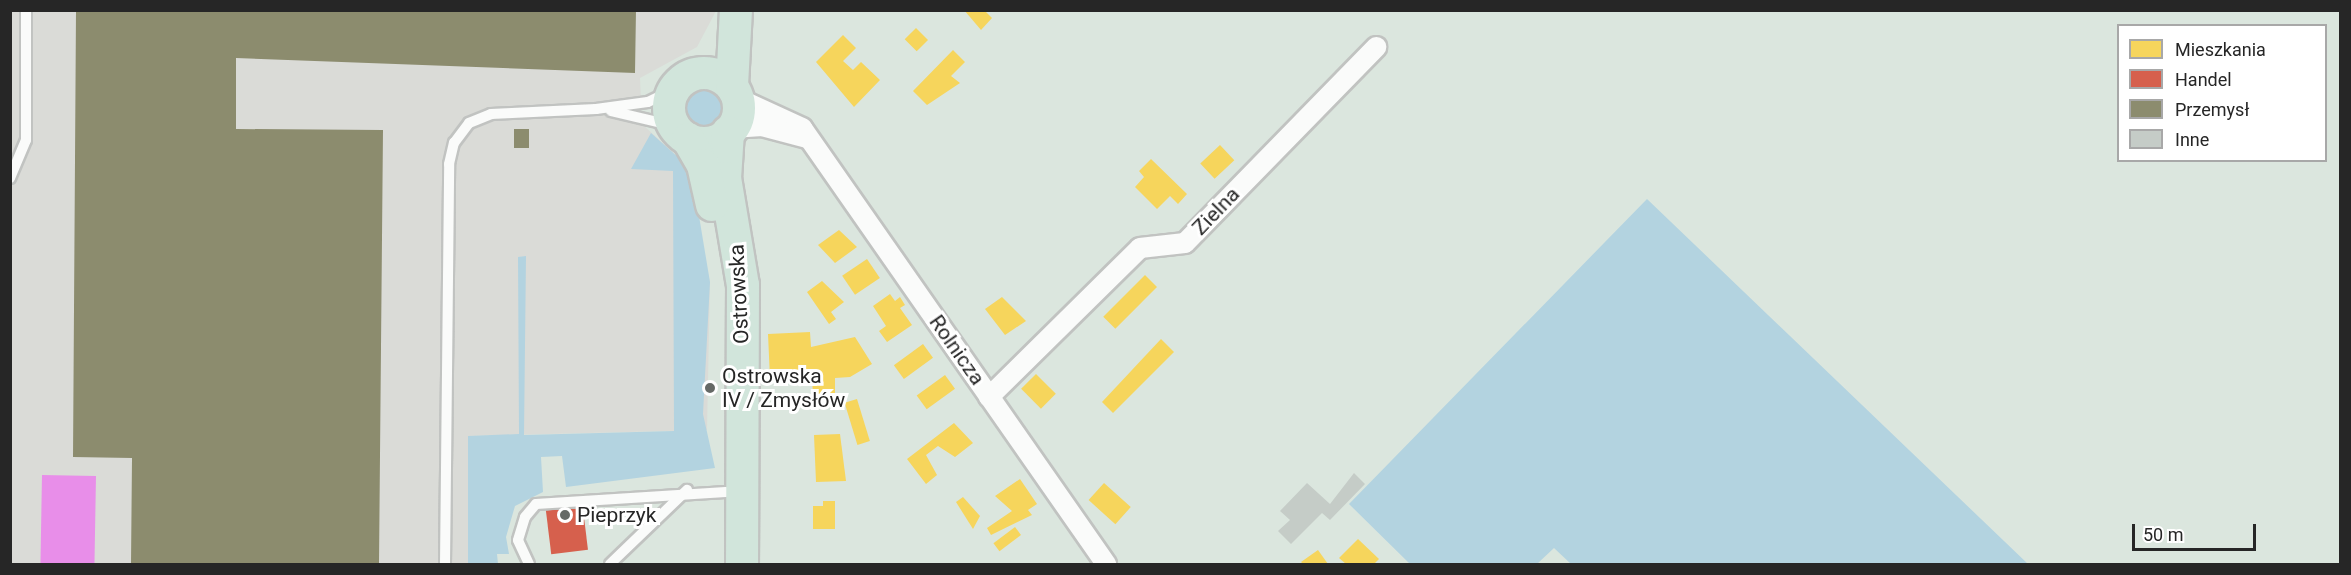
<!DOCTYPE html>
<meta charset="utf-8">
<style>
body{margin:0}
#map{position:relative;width:2351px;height:575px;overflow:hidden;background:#dbe6de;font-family:Roboto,sans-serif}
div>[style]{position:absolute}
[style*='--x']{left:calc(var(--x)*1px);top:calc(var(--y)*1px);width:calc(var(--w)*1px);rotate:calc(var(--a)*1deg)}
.industrial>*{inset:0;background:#dadbd7}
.green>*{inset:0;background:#b3d3e0}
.round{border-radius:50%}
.water>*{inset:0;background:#e88ee9;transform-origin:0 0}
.homes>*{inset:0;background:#f6d55c;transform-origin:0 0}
.shops>*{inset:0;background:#d6604d;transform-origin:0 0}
.industry>*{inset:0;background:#8c8c6e;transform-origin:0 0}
.building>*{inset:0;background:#c5ccc7}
.roads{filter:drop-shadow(2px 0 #c1c3c1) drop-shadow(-2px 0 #c1c3c1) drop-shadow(0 2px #c1c3c1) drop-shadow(0 -2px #c1c3c1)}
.service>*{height:10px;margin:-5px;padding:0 5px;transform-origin:5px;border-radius:5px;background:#fafbfa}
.minor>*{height:20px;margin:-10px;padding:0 10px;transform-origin:10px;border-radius:10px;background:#fafbfa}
.primary>*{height:32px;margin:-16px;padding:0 16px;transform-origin:16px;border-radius:16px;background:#d1e5db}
.primary>.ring{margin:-16px;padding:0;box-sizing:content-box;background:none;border:32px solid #d1e5db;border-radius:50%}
.dots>*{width:16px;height:16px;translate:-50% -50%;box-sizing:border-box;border:3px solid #fff;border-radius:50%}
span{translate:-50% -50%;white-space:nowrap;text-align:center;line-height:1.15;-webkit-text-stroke:6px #fff;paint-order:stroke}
.street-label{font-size:21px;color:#262626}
.poi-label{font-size:21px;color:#262626}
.left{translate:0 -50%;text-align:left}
.frame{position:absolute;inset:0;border:12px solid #262626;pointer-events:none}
.legend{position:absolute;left:2117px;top:24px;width:210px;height:138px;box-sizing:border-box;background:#fff;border:2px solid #a8a8a8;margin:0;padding:8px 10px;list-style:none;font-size:18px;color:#262626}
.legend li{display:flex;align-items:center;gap:12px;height:30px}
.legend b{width:30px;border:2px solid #a8a8a8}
.scale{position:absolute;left:2132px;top:524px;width:124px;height:27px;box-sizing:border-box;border:3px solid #262626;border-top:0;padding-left:8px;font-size:18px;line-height:21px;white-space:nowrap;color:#262626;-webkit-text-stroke:4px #fff;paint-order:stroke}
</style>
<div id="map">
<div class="industrial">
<i style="clip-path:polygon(10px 11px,716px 11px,697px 47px,640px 78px,642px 124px,680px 159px,710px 282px,707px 430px,469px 436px,468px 564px,11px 564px)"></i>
</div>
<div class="green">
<i class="round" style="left:685px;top:87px;width:44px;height:44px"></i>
<i style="clip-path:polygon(651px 133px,680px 159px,694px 186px,710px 282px,703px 414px,715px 468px,566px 487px,562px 456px,541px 457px,543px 492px,515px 506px,506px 537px,509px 554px,497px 554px,498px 564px,468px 564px,468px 436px,519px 434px,518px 257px,526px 256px,524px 435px,674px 431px,673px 171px,631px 169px)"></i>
<i style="clip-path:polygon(1647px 199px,2028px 564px,1571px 564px,1554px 548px,1537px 564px,1410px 564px,1349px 504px)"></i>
</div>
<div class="water">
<i style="left:42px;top:475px;width:54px;height:89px;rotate:1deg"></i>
</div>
<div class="homes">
<i style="clip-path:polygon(964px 10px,984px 10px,992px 18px,981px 30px)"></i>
<i style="left:916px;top:28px;width:17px;height:16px;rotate:45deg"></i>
<i style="clip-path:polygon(843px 35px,856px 48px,843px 61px,853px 70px,861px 62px,880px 80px,854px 107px,816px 62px)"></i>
<i style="clip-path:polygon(953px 50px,965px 62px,951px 76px,960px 83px,927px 105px,913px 91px)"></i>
<i style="left:1220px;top:145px;width:21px;height:27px;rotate:47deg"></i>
<i style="clip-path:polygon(1151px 159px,1187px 194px,1178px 204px,1170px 196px,1157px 209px,1135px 187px,1144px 177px,1139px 171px)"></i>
<i style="clip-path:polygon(839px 230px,857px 247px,835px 263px,818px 245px)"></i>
<i style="left:867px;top:259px;width:23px;height:30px;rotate:56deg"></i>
<i style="left:1145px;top:275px;width:17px;height:59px;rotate:45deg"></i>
<i style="clip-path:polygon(822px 281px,844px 302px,831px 312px,836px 319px,829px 324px,807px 292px)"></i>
<i style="clip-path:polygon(890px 294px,895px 301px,900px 297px,905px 305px,900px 308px,912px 325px,887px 342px,879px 331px,886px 326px,873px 306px)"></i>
<i style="clip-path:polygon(1002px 297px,1026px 321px,1005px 335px,985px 309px)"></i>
<i style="clip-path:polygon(810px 332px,811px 347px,855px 337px,872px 364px,850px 377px,835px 378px,835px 394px,813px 394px,812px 378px,770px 379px,768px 334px)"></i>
<i style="clip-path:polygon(1161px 339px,1174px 352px,1113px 413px,1102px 402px)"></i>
<i style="left:923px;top:344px;width:17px;height:36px;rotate:54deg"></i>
<i style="left:1036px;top:374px;width:28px;height:21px;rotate:45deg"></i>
<i style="left:945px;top:375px;width:17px;height:35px;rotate:54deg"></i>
<i style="left:857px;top:399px;width:44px;height:13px;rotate:73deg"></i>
<i style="clip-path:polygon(954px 423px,973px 443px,955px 457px,938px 446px,926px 455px,937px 475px,926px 484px,907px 459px)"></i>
<i style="clip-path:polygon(840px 434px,846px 481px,816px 482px,814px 435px)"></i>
<i style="clip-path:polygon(1020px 479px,1037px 504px,1028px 510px,1032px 515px,991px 535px,987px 528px,1012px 511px,995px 496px)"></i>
<i style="left:1104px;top:483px;width:36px;height:23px;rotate:42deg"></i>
<i style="clip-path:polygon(963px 497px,980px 516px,973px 529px,956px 502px)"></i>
<i style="clip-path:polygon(823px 501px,835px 501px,835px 529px,813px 529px,813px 506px,823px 506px)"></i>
<i style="left:1015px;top:527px;width:10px;height:27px;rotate:53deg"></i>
<i style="clip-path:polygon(1358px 539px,1379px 559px,1374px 564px,1346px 564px,1339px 558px)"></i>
<i style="clip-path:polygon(1318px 550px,1328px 564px,1303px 564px,1301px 562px)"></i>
</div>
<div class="shops">
<i style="left:582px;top:501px;width:49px;height:37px;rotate:83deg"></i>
</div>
<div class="industry">
<i style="clip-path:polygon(76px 10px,636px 10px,635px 73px,236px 58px,236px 129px,383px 130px,379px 564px,131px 564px,132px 458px,73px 457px)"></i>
<i style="left:514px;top:129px;width:15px;height:19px"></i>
</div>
<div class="building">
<i style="clip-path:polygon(1354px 473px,1365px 484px,1330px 520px,1322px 513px,1291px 544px,1278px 531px,1290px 520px,1280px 511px,1307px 483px,1330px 504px)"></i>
</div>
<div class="roads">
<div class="service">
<i style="--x:611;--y:111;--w:65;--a:13.4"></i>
<i style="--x:10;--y:178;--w:41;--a:-67.2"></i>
<i style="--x:26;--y:140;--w:130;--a:-90"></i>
<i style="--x:445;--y:564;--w:400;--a:-89.4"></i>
<i style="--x:449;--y:164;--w:22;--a:-77"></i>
<i style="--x:454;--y:143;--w:25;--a:-53"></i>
<i style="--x:469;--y:123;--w:24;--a:-22"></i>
<i style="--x:491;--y:114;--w:105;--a:-2.7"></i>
<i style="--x:596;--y:109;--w:52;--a:-7.7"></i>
<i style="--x:648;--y:102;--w:28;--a:-26"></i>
<i style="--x:529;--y:564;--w:26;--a:-115"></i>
<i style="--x:518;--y:540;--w:24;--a:-73"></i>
<i style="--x:525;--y:517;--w:17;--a:-50"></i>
<i style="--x:536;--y:504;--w:190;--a:-3.6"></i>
<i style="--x:610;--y:564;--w:107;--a:-43.9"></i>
</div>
<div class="minor">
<i style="--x:737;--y:98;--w:72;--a:24.8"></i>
<i style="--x:802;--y:128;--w:532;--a:55.11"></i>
<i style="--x:732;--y:128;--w:30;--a:-4"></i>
<i style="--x:762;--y:126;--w:47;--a:14.9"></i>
<i style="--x:989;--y:397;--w:212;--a:-44.6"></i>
<i style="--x:1140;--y:248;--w:45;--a:-6.3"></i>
<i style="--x:1185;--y:243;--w:274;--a:-45.7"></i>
</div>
<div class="primary">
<i class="ring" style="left:669px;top:73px;width:38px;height:38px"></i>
<i style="--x:732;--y:86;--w:76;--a:-87"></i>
<i style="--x:728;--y:132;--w:46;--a:93.7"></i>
<i style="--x:725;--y:178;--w:109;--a:80.5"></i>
<i style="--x:743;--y:285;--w:279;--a:90.2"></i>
<i style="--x:688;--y:139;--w:30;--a:60"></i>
<i style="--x:703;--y:165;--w:41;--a:77.3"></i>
</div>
</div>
<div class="dots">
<i style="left:710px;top:388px;background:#656966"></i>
<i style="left:565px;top:515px;background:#656966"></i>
</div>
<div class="street-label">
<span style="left:1216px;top:211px;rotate:-46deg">Zielna</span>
<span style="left:739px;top:294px;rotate:-93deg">Ostrowska</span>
<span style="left:957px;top:350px;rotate:55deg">Rolnicza</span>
</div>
<div class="poi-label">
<span class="left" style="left:722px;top:388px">Ostrowska<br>IV / Zmysłów</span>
<span class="left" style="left:577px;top:515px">Pieprzyk</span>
</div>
<div class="frame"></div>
<ul class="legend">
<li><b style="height:16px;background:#f6d55c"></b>Mieszkania</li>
<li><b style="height:16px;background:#d6604d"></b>Handel</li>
<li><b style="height:16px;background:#8c8c6e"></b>Przemysł</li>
<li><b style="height:16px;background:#c5ccc7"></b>Inne</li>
</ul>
<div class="scale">50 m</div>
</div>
